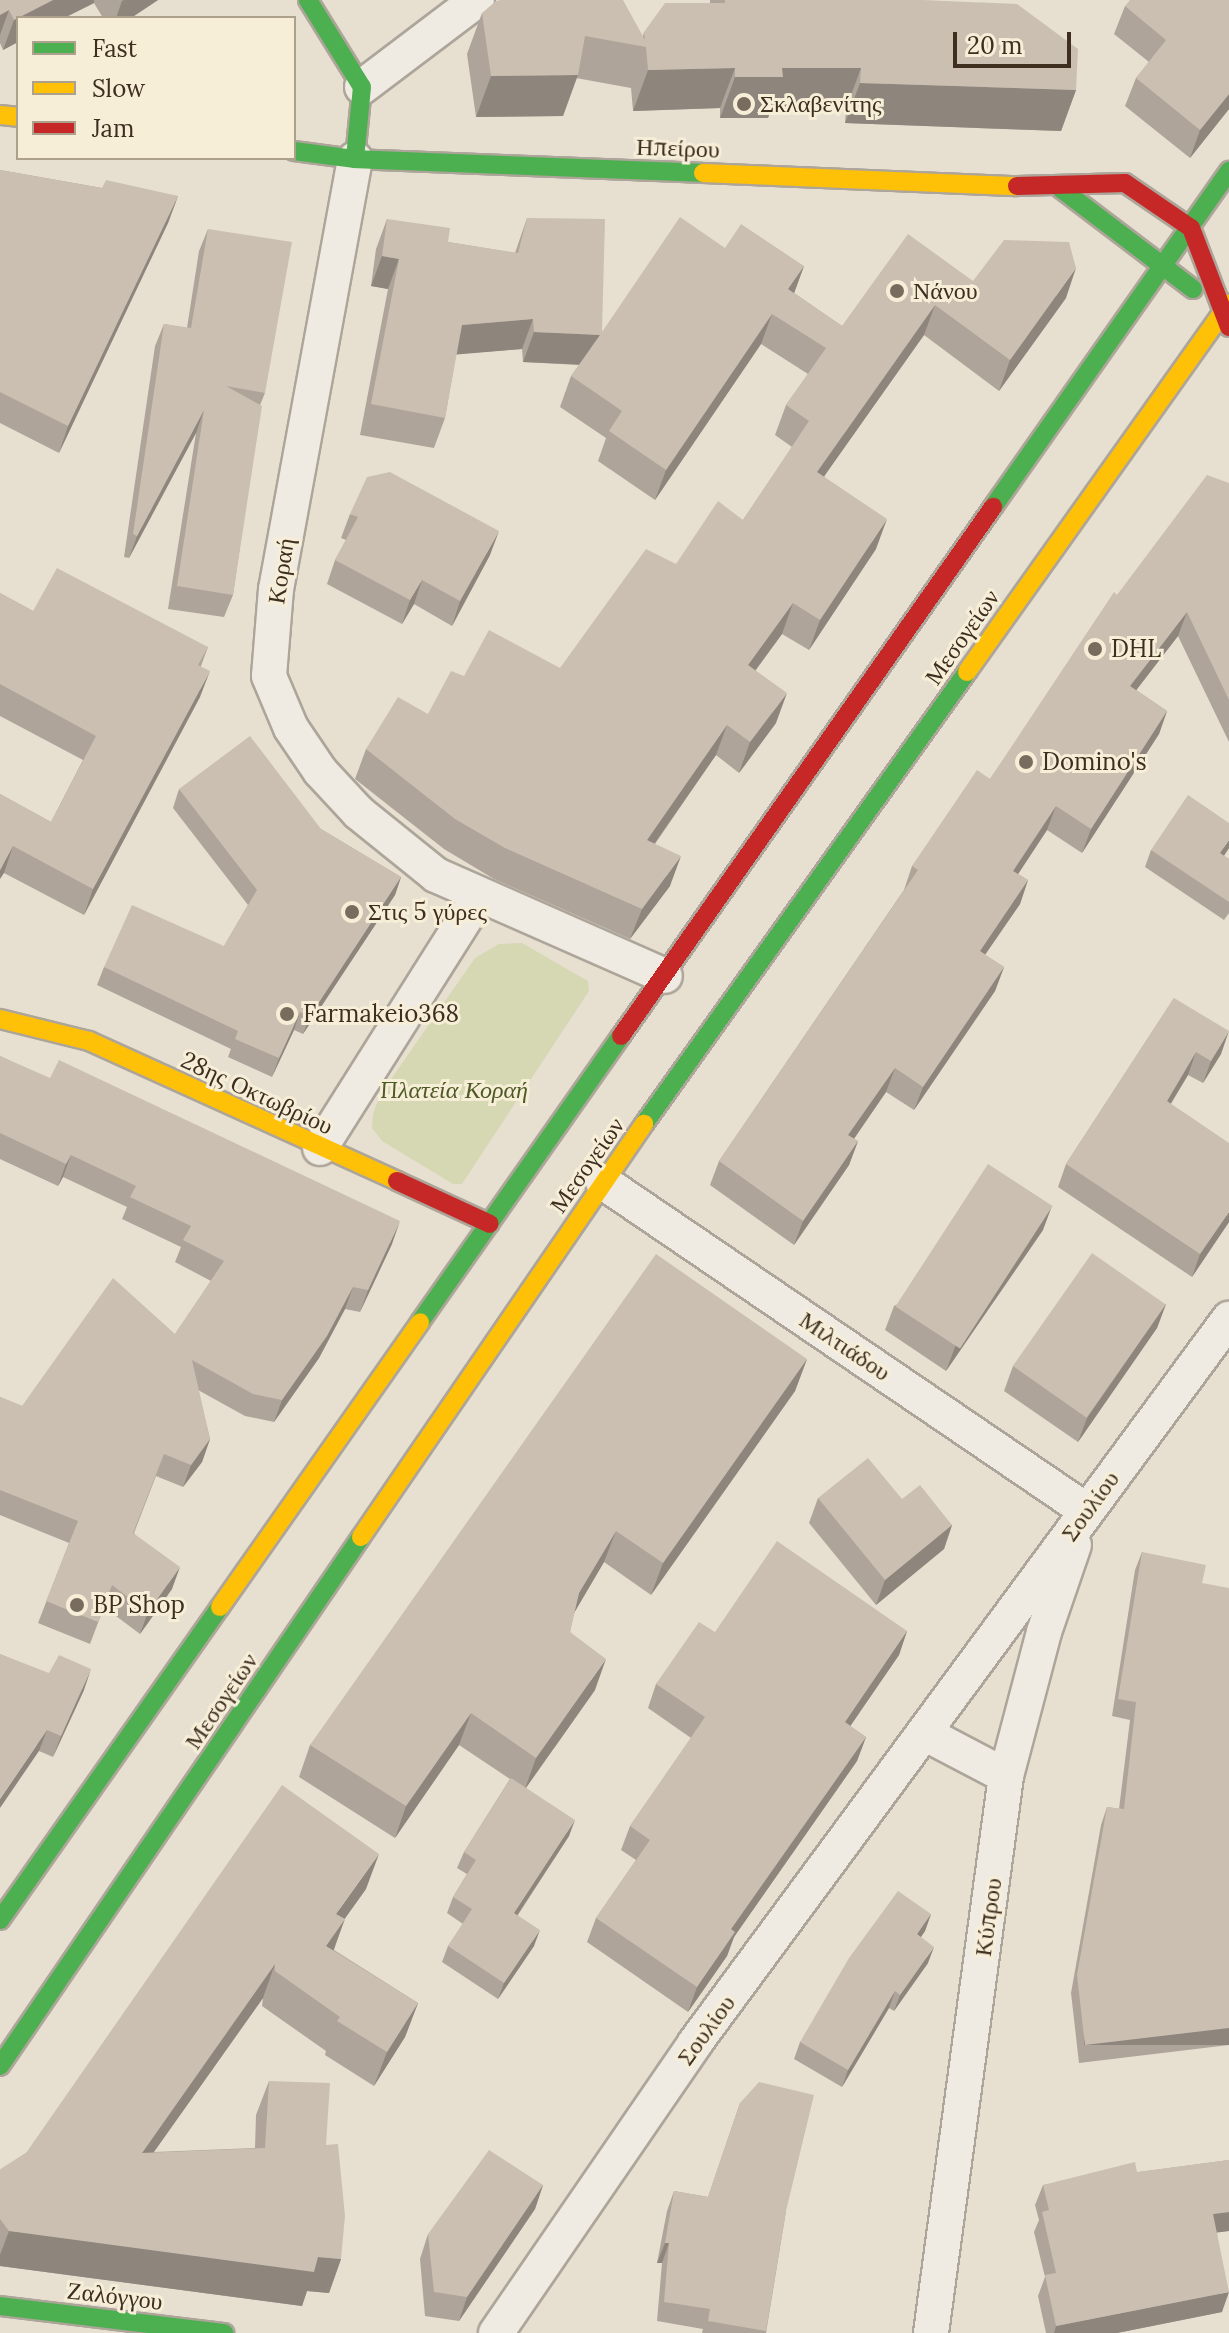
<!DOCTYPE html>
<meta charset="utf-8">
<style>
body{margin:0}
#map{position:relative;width:1229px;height:2333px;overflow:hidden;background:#e7e0d1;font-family:Lora,serif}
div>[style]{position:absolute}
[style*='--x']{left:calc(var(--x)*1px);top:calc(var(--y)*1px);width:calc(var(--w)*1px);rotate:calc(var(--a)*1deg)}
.green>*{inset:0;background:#d6d7b3}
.roads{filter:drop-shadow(2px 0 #ada599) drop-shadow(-2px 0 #ada599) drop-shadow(0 2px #ada599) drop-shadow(0 -2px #ada599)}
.street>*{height:34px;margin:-17px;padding:0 17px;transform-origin:17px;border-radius:17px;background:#efebe3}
.fast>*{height:18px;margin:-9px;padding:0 9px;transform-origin:9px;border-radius:9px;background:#4caf50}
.slow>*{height:18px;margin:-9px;padding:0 9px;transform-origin:9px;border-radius:9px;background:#ffc107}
.jam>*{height:18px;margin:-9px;padding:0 9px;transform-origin:9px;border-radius:9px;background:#c62828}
.wall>*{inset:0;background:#afa499}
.shaded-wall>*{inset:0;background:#8e867d;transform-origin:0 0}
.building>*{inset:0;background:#cbbfb2;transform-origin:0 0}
.dots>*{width:22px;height:22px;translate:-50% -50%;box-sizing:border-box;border:4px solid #f7eed8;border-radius:50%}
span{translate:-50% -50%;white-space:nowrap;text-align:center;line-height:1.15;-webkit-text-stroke:6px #f7eed8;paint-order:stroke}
.poi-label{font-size:24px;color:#3d2e20}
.left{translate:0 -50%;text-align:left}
.street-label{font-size:24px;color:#3d2e20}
.park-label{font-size:24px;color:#4d5a26;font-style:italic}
.legend{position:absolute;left:16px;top:16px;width:280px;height:144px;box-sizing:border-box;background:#f7eed8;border:2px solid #ada18e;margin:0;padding:10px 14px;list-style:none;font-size:24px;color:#3d2e20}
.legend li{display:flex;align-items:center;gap:16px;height:40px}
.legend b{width:40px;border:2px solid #ada18e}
.scale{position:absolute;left:953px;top:32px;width:118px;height:36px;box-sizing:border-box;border:4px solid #3d2e20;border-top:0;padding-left:10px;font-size:24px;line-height:28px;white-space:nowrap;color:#3d2e20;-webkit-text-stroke:6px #f7eed8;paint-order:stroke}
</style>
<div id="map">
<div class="green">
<i style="clip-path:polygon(522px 943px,588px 981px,589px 991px,462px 1184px,453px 1184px,382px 1141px,372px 1128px,373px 1114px,380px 1095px,475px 958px,499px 944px)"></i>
</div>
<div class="roads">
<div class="street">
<i style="--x:362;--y:87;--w:144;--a:-37.1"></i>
<i style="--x:355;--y:159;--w:437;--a:100.4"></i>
<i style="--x:276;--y:589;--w:87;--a:94.6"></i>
<i style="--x:269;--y:676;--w:56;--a:67.1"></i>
<i style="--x:291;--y:728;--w:52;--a:56"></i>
<i style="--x:320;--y:771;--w:57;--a:47.1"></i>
<i style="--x:359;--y:813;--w:99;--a:38.8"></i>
<i style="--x:436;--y:875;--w:250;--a:23.8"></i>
<i style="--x:320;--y:1148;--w:296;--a:-57.7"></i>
<i style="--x:603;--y:1182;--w:585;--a:34.21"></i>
<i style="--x:926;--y:1734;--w:90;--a:27.7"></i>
<i style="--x:496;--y:2333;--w:352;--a:-55.5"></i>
<i style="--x:695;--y:2043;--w:900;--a:-53.59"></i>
<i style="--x:931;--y:2333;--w:562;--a:-82.33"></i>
<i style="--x:1006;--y:1776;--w:149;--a:-75.2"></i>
<i style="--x:1044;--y:1632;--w:92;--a:-71"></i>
</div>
<div class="fast">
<i style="--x:308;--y:0;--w:102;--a:58.2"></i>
<i style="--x:362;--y:87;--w:72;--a:95.6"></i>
<i style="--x:294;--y:151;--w:62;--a:7.5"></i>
<i style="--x:355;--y:159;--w:348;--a:2.3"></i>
<i style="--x:1060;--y:188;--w:167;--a:37.2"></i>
<i style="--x:993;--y:507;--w:411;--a:-54.9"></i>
<i style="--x:644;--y:1124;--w:556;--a:-54.45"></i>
<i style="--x:420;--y:1322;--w:350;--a:-54.9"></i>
<i style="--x:0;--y:1920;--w:383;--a:-54.9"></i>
<i style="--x:0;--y:2066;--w:640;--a:-55.69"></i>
<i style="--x:0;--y:2306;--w:226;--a:6.9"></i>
</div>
<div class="slow">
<i style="--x:0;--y:115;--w:18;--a:6"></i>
<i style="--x:703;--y:173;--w:314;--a:2.4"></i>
<i style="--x:967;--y:672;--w:452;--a:-54.6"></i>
<i style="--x:0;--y:1019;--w:92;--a:13.9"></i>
<i style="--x:89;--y:1041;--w:338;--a:24.4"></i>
<i style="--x:361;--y:1537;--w:501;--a:-55.58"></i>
<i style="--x:220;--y:1607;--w:348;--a:-54.9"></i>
</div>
<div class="jam">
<i style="--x:1017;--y:186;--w:108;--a:-1.6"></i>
<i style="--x:1125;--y:183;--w:80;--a:34.3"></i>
<i style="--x:1191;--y:228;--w:106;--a:69"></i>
<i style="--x:621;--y:1036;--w:647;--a:-54.88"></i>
<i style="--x:397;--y:1181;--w:102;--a:24.8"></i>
</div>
</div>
<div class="wall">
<i style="clip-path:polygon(0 0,158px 0,131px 18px,103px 18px,94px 3px,64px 18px,18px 18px,18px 42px,3px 50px,0 43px)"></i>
<i style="clip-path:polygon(710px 0,923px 0,1076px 90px,1061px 131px,845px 123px,846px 109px,771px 109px,768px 118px,720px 118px,720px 108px,633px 111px,631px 88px,576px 78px,563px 116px,476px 117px,467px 54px,482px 13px,643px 36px,644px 32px,710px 3px)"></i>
<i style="clip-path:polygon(1229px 0,1229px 109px,1190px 158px,1125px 106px,1136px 78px,1149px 62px,1114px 34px,1125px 6px)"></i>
<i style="clip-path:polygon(0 170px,102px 188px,178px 196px,168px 223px,59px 453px,0 423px)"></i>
<i style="clip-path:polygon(527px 218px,602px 332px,725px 248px,804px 266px,794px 293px,842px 326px,973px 281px,1066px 298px,999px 391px,924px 335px,824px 476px,876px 549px,809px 650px,782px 634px,756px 670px,776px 723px,739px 773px,716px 755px,655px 844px,670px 886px,630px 939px,494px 879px,444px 849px,355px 779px,366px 749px,428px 714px,464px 676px,560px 668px,676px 564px,743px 520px,792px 447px,775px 435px,786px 405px,808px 374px,761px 344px,655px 500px,598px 461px,606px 438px,560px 407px,571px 376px,579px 365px,523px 362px,522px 349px,456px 354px,445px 418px,434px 448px,360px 435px,388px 289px,371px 286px,376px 249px,387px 219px,448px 242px,515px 253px)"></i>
<i style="clip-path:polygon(208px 229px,265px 393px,260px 405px,233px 595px,224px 617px,168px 609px,196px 433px,129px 558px,124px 557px,155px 346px,164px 324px,187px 328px,199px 251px)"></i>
<i style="clip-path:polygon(1229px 483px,1229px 742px,1178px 636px,1136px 690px,1167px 711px,1159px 734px,1082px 853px,1047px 830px,1018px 874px,1028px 880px,1020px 904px,985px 955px,1004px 967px,995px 991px,914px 1110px,886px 1092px,854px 1139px,858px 1141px,849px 1165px,794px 1245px,710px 1185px,719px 1161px,904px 890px,912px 866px,990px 779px,1117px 595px)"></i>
<i style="clip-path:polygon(350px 514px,490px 555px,452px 626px,414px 604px,402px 624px,327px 584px,335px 560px,346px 540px,341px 538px)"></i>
<i style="clip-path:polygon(0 593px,33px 611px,208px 647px,201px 666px,200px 697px,84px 915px,4px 873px,0 794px,51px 822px,83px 760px,0 716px)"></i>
<i style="clip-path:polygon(179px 789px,321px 829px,401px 877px,395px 895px,303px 1034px,294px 1030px,272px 1077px,228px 1057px,231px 1049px,97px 985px,104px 967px,224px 946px,248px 905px,173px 808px)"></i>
<i style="clip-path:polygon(1229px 848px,1224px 856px,1229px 859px,1229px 913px,1224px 920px,1145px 867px,1151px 850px)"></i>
<i style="clip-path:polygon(1174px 998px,1221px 1054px,1203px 1083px,1188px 1075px,1171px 1104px,1229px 1222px,1192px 1277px,1058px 1187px,1066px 1164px)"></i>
<i style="clip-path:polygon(0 1056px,392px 1244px,360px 1312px,345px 1309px,319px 1358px,274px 1422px,245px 1416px,198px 1390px,210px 1439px,202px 1462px,183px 1487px,156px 1476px,134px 1533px,172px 1589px,140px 1634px,104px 1607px,90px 1644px,38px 1623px,69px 1543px,0 1515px,0 1397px,22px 1406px,175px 1334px,211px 1281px,175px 1262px,181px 1247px,122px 1219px,127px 1207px,63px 1177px,58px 1186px,0 1159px)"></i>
<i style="clip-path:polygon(1043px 1230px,946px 1371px,885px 1330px,894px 1306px)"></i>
<i style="clip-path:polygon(1166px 1304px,1157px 1328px,1078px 1442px,1004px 1391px,1013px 1366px)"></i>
<i style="clip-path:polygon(807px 1359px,795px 1391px,651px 1595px,604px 1562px,574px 1613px,570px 1632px,595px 1690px,526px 1788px,569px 1836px,518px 1915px,534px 1946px,498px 1999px,442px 1962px,448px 1946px,463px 1924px,447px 1913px,453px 1897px,467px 1874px,457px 1868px,464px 1852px,510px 1779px,459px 1745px,395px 1838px,299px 1777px,310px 1745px)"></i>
<i style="clip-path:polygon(818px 1498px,902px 1499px,952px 1525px,944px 1549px,876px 1605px,809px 1523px)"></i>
<i style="clip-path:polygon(1142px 1552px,1202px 1583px,1229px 2045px,1079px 2063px,1071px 1993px,1101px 1825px,1107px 1807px,1119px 1809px,1130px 1720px,1112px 1716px,1135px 1570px)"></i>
<i style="clip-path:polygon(907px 1631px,899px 1655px,850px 1726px,866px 1737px,857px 1761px,734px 1937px,727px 1956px,688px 2012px,587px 1942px,596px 1918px,636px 1860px,621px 1850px,630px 1826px,691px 1738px,648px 1708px,656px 1684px,715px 1632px)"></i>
<i style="clip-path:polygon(0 1654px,84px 1690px,53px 1757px,39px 1751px)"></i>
<i style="clip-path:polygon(366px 1889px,344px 1919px,334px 1950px,418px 2003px,405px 2037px,374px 2086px,325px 2055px,326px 2051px,262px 2006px,263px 1998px,154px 2152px,255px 2148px,256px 2115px,269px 2081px,326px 2145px,341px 2259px,329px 2293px,307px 2291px,302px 2306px,0 2266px,0 2170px,26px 2153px)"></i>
<i style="clip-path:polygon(931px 1914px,925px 1931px,921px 1937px,928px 1963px,894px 2011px,889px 2008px,842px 2087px,794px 2059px,800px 2042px)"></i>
<i style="clip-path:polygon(740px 2103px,786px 2211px,766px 2333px,702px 2333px,703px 2329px,657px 2321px,662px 2263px,657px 2263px,667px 2211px,674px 2191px,708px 2197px)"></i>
<i style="clip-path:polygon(1229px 2160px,1229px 2231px,1217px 2232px,1222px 2312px,1117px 2333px,1046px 2333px,1038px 2296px,1045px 2277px,1034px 2232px,1039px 2220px,1035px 2205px,1043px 2185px)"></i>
<i style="clip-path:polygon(543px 2185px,535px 2209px,459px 2321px,425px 2316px,420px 2259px,428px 2234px)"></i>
</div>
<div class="shaded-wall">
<i style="clip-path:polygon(53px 0,94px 0,94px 3px,64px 18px,18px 18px)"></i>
<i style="clip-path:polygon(124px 0,158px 0,131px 18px,116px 18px,122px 1px)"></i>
<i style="clip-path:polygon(9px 10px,0 35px,0 15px)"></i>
<i style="clip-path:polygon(18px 18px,18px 42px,3px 50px,14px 20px)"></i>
<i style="clip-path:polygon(735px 68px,720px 108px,633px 111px,648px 70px)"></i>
<i style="clip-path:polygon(782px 68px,861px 68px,846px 109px,771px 109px,768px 118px,720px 118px,735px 77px)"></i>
<i style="clip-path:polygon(578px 75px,563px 116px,476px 117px,491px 76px)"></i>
<i style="clip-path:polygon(860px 83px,1076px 90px,1061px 131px,845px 123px)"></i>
<i style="clip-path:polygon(1229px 94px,1229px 109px,1190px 158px,1200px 130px)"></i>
<i style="clip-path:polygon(178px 196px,168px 223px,59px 453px,68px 426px)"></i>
<i style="clip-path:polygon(382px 256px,399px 259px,388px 289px,371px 286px)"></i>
<i style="clip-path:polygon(804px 266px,793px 296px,777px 319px,788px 289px)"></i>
<i style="clip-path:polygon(1076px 268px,1066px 298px,999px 391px,1010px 360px)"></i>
<i style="clip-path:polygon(935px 305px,924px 335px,806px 502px,817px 472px)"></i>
<i style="clip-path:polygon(772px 314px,761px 344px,655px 500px,666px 470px)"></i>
<i style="clip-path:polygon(533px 319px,522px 349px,451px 355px,462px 325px)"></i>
<i style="clip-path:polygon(534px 332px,600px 335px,589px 365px,523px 362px)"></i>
<i style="clip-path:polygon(204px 410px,196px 433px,129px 558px,137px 536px)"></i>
<i style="clip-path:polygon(887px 519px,876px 549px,809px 650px,820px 620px)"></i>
<i style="clip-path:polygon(499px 531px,490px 555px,452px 626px,460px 601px)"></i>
<i style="clip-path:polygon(422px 580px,414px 604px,402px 624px,410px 600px)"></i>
<i style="clip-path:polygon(793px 603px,782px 634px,737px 695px,748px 665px)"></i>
<i style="clip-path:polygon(1187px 612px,1178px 636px,1121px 710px,1130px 686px)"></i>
<i style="clip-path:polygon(210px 671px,200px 697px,84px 915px,93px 889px)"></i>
<i style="clip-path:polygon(787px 693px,776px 723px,739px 773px,750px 742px)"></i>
<i style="clip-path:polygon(1167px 711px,1159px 734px,1082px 853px,1091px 829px)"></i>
<i style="clip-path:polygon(727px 725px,716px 755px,636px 870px,647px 840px)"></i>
<i style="clip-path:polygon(1056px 806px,1047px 830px,1005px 894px,1013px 871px)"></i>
<i style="clip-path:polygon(1229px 840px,1229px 848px,1214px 870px,1220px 853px)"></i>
<i style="clip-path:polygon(13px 846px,4px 873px,0 879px,0 870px)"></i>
<i style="clip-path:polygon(681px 856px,670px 886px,630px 939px,642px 909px)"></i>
<i style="clip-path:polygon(401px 877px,395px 895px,303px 1034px,310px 1016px)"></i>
<i style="clip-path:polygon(1028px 880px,1020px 904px,971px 975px,980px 951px)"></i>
<i style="clip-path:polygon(1004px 967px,995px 991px,914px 1110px,923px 1087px)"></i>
<i style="clip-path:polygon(300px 1012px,294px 1030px,272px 1077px,279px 1058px)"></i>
<i style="clip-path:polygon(1229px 1031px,1221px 1054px,1203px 1083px,1211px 1061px)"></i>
<i style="clip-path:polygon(1196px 1052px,1188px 1075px,1158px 1124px,1167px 1101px)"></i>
<i style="clip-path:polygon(895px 1068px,886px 1092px,840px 1159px,848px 1135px)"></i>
<i style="clip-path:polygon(858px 1141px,849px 1165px,794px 1245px,803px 1221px)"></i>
<i style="clip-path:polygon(71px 1155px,63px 1177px,58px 1186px,66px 1164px)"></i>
<i style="clip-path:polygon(1052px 1206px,1043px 1230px,946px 1371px,955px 1347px)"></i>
<i style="clip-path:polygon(1229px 1212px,1229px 1222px,1192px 1277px,1200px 1254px)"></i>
<i style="clip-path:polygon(400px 1221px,392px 1244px,360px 1312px,368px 1290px)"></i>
<i style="clip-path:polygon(353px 1287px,345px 1309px,319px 1358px,274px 1422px,282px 1400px)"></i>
<i style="clip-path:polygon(1166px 1304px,1157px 1328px,1078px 1442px,1087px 1418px)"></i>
<i style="clip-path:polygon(807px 1359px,795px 1391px,651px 1595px,663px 1563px)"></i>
<i style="clip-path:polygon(210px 1439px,202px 1462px,183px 1487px,191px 1465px)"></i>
<i style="clip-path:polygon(952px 1525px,944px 1549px,876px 1605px,885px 1580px)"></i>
<i style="clip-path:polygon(616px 1531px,604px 1562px,567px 1625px,579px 1593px)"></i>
<i style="clip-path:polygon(180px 1567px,172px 1589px,140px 1634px,148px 1612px)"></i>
<i style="clip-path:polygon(907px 1631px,899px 1655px,836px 1747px,845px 1722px)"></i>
<i style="clip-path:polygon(606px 1659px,595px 1690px,525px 1789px,536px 1758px)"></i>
<i style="clip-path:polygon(91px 1669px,84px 1690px,53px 1757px,61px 1736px)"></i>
<i style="clip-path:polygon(471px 1713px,459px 1745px,395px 1838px,406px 1806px)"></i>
<i style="clip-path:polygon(47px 1730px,39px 1751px,0 1808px,0 1799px)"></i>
<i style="clip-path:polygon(866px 1737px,857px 1761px,734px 1937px,727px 1956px,688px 2012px,697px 1987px,731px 1929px)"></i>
<i style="clip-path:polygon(575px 1820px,569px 1836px,508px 1929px,514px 1913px)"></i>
<i style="clip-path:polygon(379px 1854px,366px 1889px,324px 1948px,336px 1914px)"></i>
<i style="clip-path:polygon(931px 1914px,925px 1931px,911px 1951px,917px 1934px)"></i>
<i style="clip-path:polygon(345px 1919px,332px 1954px,326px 1946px)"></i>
<i style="clip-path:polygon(540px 1930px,534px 1946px,498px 1999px,504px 1983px)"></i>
<i style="clip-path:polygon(934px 1947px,928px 1963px,894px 2011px,900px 1995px)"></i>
<i style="clip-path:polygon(275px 1964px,263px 1998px,129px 2187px,142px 2153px)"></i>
<i style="clip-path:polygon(895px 1991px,889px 2008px,842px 2087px,848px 2070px)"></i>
<i style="clip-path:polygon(418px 2003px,405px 2037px,374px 2086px,387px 2052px)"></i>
<i style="left:1229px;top:2028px;width:17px;height:145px;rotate:90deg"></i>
<i style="clip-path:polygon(543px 2185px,535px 2209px,459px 2321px,467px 2297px)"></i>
<i style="clip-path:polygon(1229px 2212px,1229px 2231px,1206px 2234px,1213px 2214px)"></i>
<i style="clip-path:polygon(9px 2231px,341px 2259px,329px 2293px,307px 2291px,302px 2306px,0 2266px,0 2255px)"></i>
<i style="clip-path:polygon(665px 2243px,669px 2243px,662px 2263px,657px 2263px)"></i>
<i style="clip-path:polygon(1229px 2292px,1222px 2312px,1117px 2333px,1054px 2333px,1056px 2326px)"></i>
</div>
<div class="building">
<i style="clip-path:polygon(0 0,53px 0,14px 20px,9px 10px,0 15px)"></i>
<i style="clip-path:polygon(501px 0,623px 0,645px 40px,644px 32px,665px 3px,725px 3px,725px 0,923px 0,1017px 4px,1078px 49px,1076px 90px,860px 83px,861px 68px,782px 68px,783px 77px,735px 77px,735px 68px,648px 70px,646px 47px,585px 36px,578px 75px,491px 76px,482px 13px,496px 1px)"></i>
<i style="clip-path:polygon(1130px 0,1229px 0,1229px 94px,1200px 130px,1136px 78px,1166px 40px,1125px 6px)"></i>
<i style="clip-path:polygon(0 170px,102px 188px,106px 180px,178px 196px,68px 426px,0 392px)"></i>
<i style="clip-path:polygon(680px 217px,725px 248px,741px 224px,804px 266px,788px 289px,842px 326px,908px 234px,973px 281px,1004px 240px,1069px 242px,1076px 268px,1010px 360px,935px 305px,817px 472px,887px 519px,820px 620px,793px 603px,748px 665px,787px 693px,750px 742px,727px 725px,647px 840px,681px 856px,642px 909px,505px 848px,455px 819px,366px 749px,398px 697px,428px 714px,451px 671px,464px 676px,489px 630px,560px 668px,646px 549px,676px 564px,718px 501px,743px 520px,809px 421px,786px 405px,826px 348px,772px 314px,666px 470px,609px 431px,622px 411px,571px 376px,600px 335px,534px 332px,533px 319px,462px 325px,445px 418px,371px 404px,399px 259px,382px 256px,387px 219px,450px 228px,448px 242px,518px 253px,527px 218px,605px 219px,602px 332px)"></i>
<i style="clip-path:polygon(208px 229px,292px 242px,265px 393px,226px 386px,262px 406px,233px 595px,177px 586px,204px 410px,137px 536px,133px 534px,164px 324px,191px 328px)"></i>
<i style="clip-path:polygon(390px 472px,499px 531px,460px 601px,422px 580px,410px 600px,335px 560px,358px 517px,350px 514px,367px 477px)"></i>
<i style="clip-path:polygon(1207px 475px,1229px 483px,1229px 700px,1187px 612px,1130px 686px,1167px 711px,1091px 829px,1056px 806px,1013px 871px,1028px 880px,980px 951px,1004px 967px,923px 1087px,895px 1068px,848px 1135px,858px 1141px,803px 1221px,719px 1161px,918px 870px,912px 866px,977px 770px,990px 779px,1114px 592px,1117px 595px)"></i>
<i style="clip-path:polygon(57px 568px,208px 647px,198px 665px,210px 671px,93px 889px,13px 846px,0 870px,0 794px,51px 822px,96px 736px,0 684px,0 593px,33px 611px)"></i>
<i style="clip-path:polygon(250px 736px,321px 829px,401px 877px,310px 1016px,300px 1012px,279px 1058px,235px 1039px,238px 1031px,104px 967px,132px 905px,224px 946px,257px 890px,179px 789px)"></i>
<i style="clip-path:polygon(1188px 795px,1229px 823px,1229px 840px,1220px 853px,1229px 859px,1229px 902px,1151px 850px)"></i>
<i style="clip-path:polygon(1174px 998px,1229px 1031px,1211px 1061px,1196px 1052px,1167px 1101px,1229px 1143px,1229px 1212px,1200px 1254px,1066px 1164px)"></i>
<i style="clip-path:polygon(0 1056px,50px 1078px,59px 1060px,400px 1221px,368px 1290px,353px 1287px,327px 1336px,282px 1400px,253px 1394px,192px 1360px,210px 1439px,191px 1465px,164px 1454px,133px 1533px,180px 1567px,148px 1612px,112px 1585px,98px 1622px,46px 1601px,78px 1521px,0 1490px,0 1397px,22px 1406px,113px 1278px,175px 1334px,224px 1261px,183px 1240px,191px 1226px,130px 1197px,136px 1186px,71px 1155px,66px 1164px,0 1133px)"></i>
<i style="left:988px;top:1164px;width:77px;height:170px;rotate:33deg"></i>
<i style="left:1092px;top:1253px;width:90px;height:138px;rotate:35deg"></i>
<i style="clip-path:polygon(656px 1254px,807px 1359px,663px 1563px,616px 1531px,579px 1593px,570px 1632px,606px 1659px,536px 1758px,471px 1713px,406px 1806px,310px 1745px)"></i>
<i style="clip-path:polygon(868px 1458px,902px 1499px,920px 1485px,952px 1525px,885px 1580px,818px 1498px)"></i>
<i style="clip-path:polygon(777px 1541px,907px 1631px,845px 1722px,866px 1737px,731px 1929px,735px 1932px,697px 1987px,596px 1918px,650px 1840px,630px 1826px,705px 1717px,656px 1684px,699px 1622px,715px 1632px)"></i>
<i style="clip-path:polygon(1142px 1552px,1206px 1565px,1202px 1583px,1229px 1588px,1229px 2028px,1085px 2045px,1077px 1975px,1107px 1807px,1124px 1809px,1136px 1702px,1118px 1699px)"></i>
<i style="clip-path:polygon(0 1654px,49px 1673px,59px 1655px,91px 1669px,61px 1736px,47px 1730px,0 1799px)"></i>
<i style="clip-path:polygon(511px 1778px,575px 1820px,514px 1913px,540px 1930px,504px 1983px,448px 1946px,472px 1909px,453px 1897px,476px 1860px,464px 1852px)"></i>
<i style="clip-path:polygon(282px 1785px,379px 1854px,336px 1914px,345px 1919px,326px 1946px,418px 2003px,387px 2052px,337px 2021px,340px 2017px,275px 1971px,275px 1964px,142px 2153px,265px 2148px,269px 2081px,330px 2083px,326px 2145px,338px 2144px,345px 2216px,341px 2259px,318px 2257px,314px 2272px,9px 2231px,0 2219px,0 2170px,2px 2168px,26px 2153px)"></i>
<i style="clip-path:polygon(898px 1891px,931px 1914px,917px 1934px,934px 1947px,900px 1995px,895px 1991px,848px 2070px,800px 2042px,849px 1958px)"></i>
<i style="clip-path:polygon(759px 2082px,814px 2095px,786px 2211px,766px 2331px,708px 2321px,710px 2309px,664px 2302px,669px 2243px,665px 2243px,674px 2191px,708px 2197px,740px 2103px)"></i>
<i style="clip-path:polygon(489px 2150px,543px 2185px,467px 2297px,434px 2292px,428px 2234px)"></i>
<i style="clip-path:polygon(1229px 2160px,1229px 2212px,1213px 2214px,1229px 2292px,1056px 2326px,1045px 2275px,1056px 2273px,1042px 2212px,1049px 2210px,1043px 2185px,1135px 2162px,1137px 2172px)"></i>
</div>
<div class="dots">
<i style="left:744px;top:104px;background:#786c5e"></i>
<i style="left:897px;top:291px;background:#786c5e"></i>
<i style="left:1095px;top:649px;background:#786c5e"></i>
<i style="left:1026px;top:762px;background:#786c5e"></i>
<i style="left:352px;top:912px;background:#786c5e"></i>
<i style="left:287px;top:1014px;background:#786c5e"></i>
<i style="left:77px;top:1605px;background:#786c5e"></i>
</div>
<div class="poi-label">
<span class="left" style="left:760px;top:104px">Σκλαβενίτης</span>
<span class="left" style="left:913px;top:291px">Νάνου</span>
<span class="left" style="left:1111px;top:649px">DHL</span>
<span class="left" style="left:1042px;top:762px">Domino's</span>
<span class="left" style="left:368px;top:912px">Στις 5 γύρες</span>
<span class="left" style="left:303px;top:1014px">Farmakeio368</span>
<span class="left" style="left:93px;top:1605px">BP Shop</span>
</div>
<div class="street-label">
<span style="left:678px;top:148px;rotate:2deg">Ηπείρου</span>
<span style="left:281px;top:571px;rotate:-81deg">Κοραή</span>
<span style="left:962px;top:637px;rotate:-55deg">Μεσογείων</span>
<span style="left:257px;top:1093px;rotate:25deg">28ης Οκτωβρίου</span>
<span style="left:587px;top:1165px;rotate:-55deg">Μεσογείων</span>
<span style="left:845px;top:1346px;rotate:34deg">Μιλτιάδου</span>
<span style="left:1090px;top:1506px;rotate:-54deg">Σουλίου</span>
<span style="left:221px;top:1701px;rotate:-56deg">Μεσογείων</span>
<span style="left:988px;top:1917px;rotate:-82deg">Κύπρου</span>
<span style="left:706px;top:2030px;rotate:-54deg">Σουλίου</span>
<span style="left:115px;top:2296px;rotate:7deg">Ζαλόγγου</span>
</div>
<div class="park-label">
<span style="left:454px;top:1090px">Πλατεία Κοραή</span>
</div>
<ul class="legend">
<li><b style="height:10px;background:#4caf50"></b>Fast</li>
<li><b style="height:10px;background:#ffc107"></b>Slow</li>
<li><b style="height:10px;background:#c62828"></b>Jam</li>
</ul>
<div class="scale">20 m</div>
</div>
